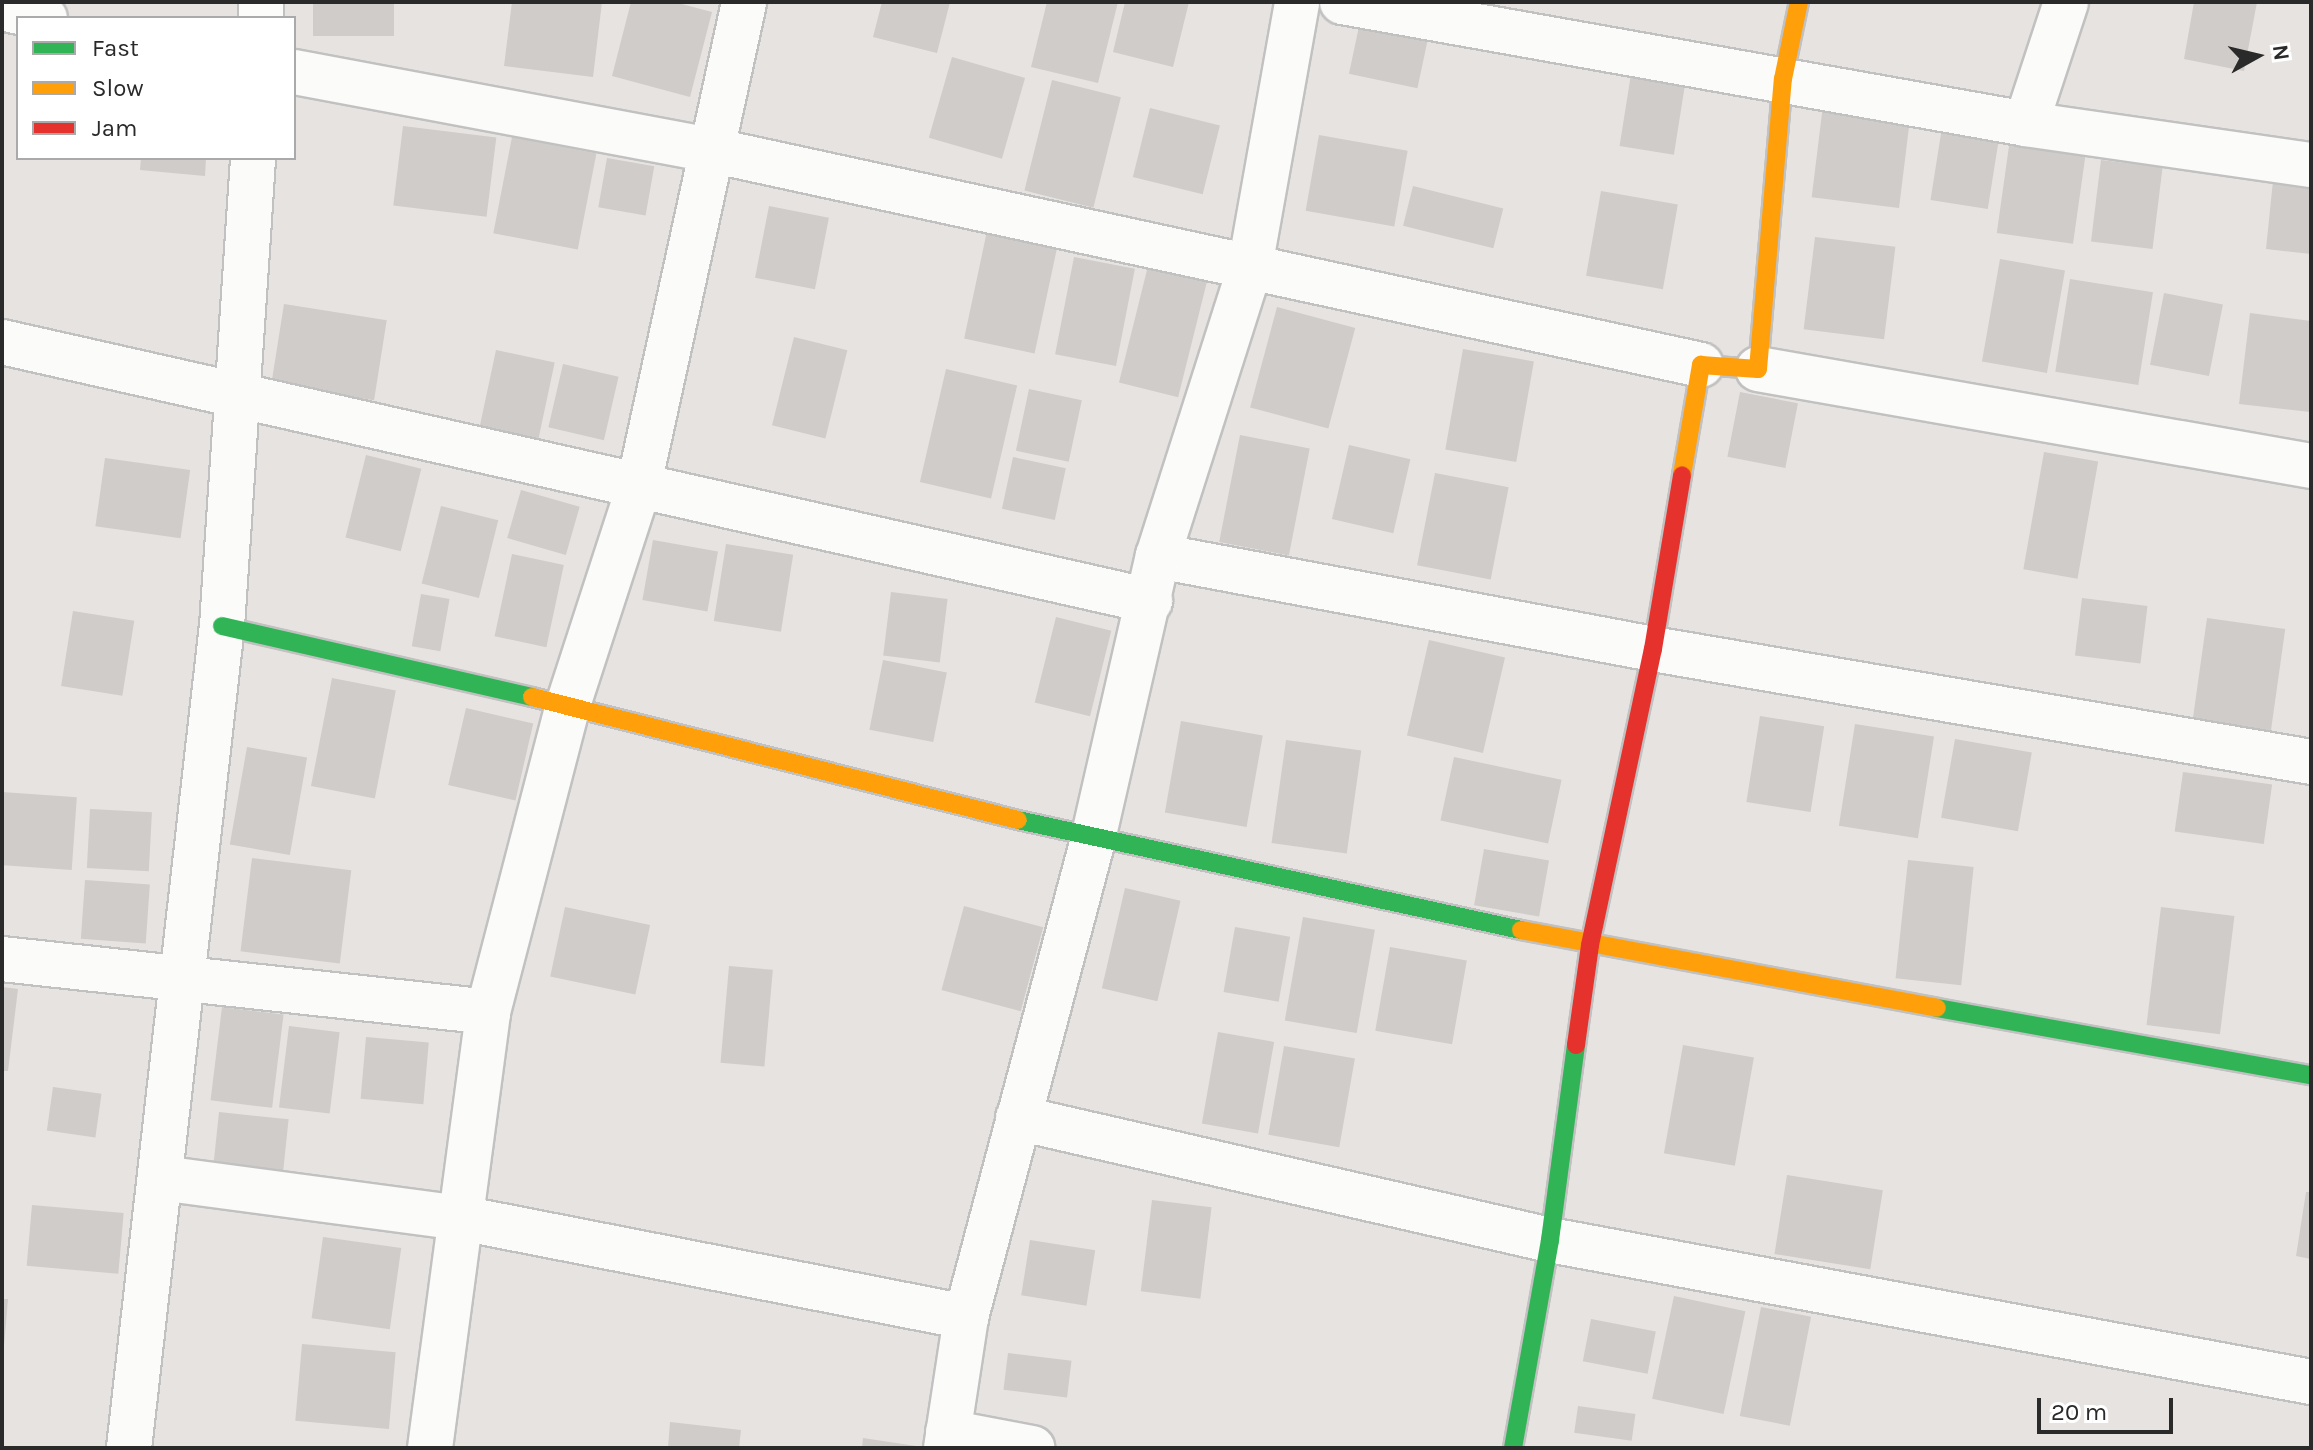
<!DOCTYPE html>
<style>
body{margin:0}
#map{position:relative;width:2313px;height:1450px;overflow:hidden;background:#e7e3e0;font-family:Karla,sans-serif}
div>[style]{position:absolute}
[style*='--x']{left:calc(var(--x)*1px);top:calc(var(--y)*1px);width:calc(var(--w)*1px);rotate:calc(var(--a)*1deg)}
.building>*{inset:0;background:#cfccc9;transform-origin:0 0}
.roads{filter:drop-shadow(2px 0 #c2c1c1) drop-shadow(-2px 0 #c2c1c1) drop-shadow(0 2px #c2c1c1) drop-shadow(0 -2px #c2c1c1)}
.street>*{height:44px;margin:-22px;padding:0 22px;transform-origin:22px;border-radius:22px;background:#fbfbfa}
.fast>*{height:18px;margin:-9px;padding:0 9px;transform-origin:9px;border-radius:9px;background:#30b455}
.slow>*{height:18px;margin:-9px;padding:0 9px;transform-origin:9px;border-radius:9px;background:#ff9f0a}
.jam>*{height:18px;margin:-9px;padding:0 9px;transform-origin:9px;border-radius:9px;background:#e5322d}
span{translate:-50% -50%;white-space:nowrap;text-align:center;line-height:1.15;-webkit-text-stroke:8px #fff;paint-order:stroke}
.frame{position:absolute;inset:0;border:4px solid #2a2a2a;pointer-events:none}
.legend{position:absolute;left:16px;top:16px;width:280px;height:144px;box-sizing:border-box;background:#fff;border:2px solid #aaa;margin:0;padding:10px 14px;list-style:none;font-size:24px;color:#2a2a2a}
.legend li{display:flex;align-items:center;gap:16px;height:40px}
.legend b{width:40px;border:2px solid #aaa}
.north{position:absolute;left:2217px;top:16px;width:80px;height:80px;-webkit-text-stroke:6px #fff;paint-order:stroke;rotate:82deg;font-size:22px;font-weight:700;line-height:32px;text-align:center;color:#2a2a2a}
.north::after{content:'';display:block;margin:auto;width:28px;height:36px;background:#2a2a2a;clip-path:polygon(50% 0,100% 100%,50% 72%,0 100%)}
.scale{position:absolute;left:2037px;top:1398px;width:136px;height:36px;box-sizing:border-box;border:4px solid #2a2a2a;border-top:0;padding-left:10px;font-size:24px;line-height:28px;white-space:nowrap;color:#2a2a2a;-webkit-text-stroke:6px #fff;paint-order:stroke}
</style>
<div id="map">
<div class="building">
<i style="left:313px;top:2px;width:81px;height:34px"></i>
<i style="clip-path:polygon(512px 2px,602px 2px,593px 77px,504px 66px)"></i>
<i style="clip-path:polygon(631px 2px,674px 2px,712px 12px,690px 97px,612px 76px)"></i>
<i style="clip-path:polygon(882px 2px,950px 2px,937px 53px,873px 37px)"></i>
<i style="clip-path:polygon(1047px 2px,1118px 2px,1098px 83px,1031px 67px)"></i>
<i style="clip-path:polygon(1125px 2px,1189px 2px,1173px 67px,1113px 52px)"></i>
<i style="clip-path:polygon(2194px 2px,2257px 2px,2244px 71px,2184px 59px)"></i>
<i style="left:1361px;top:17px;width:70px;height:58px;rotate:12deg"></i>
<i style="left:952px;top:57px;width:76px;height:84px;rotate:16deg"></i>
<i style="left:1631px;top:74px;width:55px;height:73px;rotate:9deg"></i>
<i style="left:1052px;top:80px;width:71px;height:114px;rotate:14deg"></i>
<i style="left:1824px;top:97px;width:88px;height:101px;rotate:7deg"></i>
<i style="left:1150px;top:108px;width:72px;height:71px;rotate:14deg"></i>
<i style="left:1943px;top:121px;width:58px;height:80px;rotate:9deg"></i>
<i style="left:403px;top:126px;width:94px;height:80px;rotate:7deg"></i>
<i style="left:1319px;top:135px;width:90px;height:77px;rotate:10deg"></i>
<i style="left:512px;top:137px;width:86px;height:98px;rotate:11deg"></i>
<i style="left:2010px;top:139px;width:77px;height:95px;rotate:8deg"></i>
<i style="clip-path:polygon(141px 158px,206px 158px,205px 176px,140px 170px)"></i>
<i style="left:607px;top:158px;width:48px;height:50px;rotate:10deg"></i>
<i style="left:2101px;top:160px;width:62px;height:82px;rotate:7deg"></i>
<i style="clip-path:polygon(2274px 171px,2311px 175px,2311px 254px,2266px 249px)"></i>
<i style="left:1413px;top:186px;width:93px;height:41px;rotate:14deg"></i>
<i style="left:1601px;top:191px;width:78px;height:86px;rotate:10deg"></i>
<i style="left:769px;top:206px;width:61px;height:73px;rotate:11deg"></i>
<i style="left:987px;top:231px;width:72px;height:110px;rotate:12deg"></i>
<i style="left:1815px;top:237px;width:81px;height:93px;rotate:7deg"></i>
<i style="left:1074px;top:257px;width:62px;height:99px;rotate:11deg"></i>
<i style="left:2000px;top:259px;width:66px;height:104px;rotate:10deg"></i>
<i style="left:1148px;top:266px;width:61px;height:120px;rotate:14deg"></i>
<i style="left:2070px;top:279px;width:84px;height:94px;rotate:9deg"></i>
<i style="left:2164px;top:293px;width:60px;height:73px;rotate:11deg"></i>
<i style="left:284px;top:304px;width:104px;height:81px;rotate:9deg"></i>
<i style="left:1277px;top:307px;width:81px;height:104px;rotate:15deg"></i>
<i style="clip-path:polygon(2250px 313px,2311px 321px,2310px 412px,2239px 404px)"></i>
<i style="left:794px;top:337px;width:55px;height:91px;rotate:14deg"></i>
<i style="left:1463px;top:349px;width:72px;height:102px;rotate:10deg"></i>
<i style="left:496px;top:350px;width:60px;height:80px;rotate:12deg"></i>
<i style="left:563px;top:364px;width:57px;height:65px;rotate:13deg"></i>
<i style="left:946px;top:369px;width:73px;height:116px;rotate:13deg"></i>
<i style="left:1029px;top:389px;width:54px;height:63px;rotate:12deg"></i>
<i style="left:1740px;top:392px;width:59px;height:66px;rotate:11deg"></i>
<i style="left:1240px;top:435px;width:71px;height:109px;rotate:11deg"></i>
<i style="left:1349px;top:445px;width:63px;height:76px;rotate:13deg"></i>
<i style="left:2044px;top:452px;width:55px;height:119px;rotate:10deg"></i>
<i style="left:366px;top:455px;width:57px;height:85px;rotate:14deg"></i>
<i style="left:1013px;top:457px;width:54px;height:53px;rotate:12deg"></i>
<i style="left:105px;top:458px;width:86px;height:69px;rotate:8deg"></i>
<i style="left:1435px;top:473px;width:75px;height:94px;rotate:11deg"></i>
<i style="left:521px;top:490px;width:61px;height:50px;rotate:16deg"></i>
<i style="left:441px;top:506px;width:59px;height:80px;rotate:14deg"></i>
<i style="left:653px;top:540px;width:66px;height:61px;rotate:10deg"></i>
<i style="left:726px;top:544px;width:68px;height:78px;rotate:9deg"></i>
<i style="left:512px;top:554px;width:53px;height:84px;rotate:12deg"></i>
<i style="left:891px;top:592px;width:57px;height:64px;rotate:7deg"></i>
<i style="left:421px;top:594px;width:29px;height:53px;rotate:10deg"></i>
<i style="left:2082px;top:598px;width:66px;height:58px;rotate:7deg"></i>
<i style="left:73px;top:611px;width:62px;height:76px;rotate:9deg"></i>
<i style="left:1056px;top:617px;width:57px;height:88px;rotate:14deg"></i>
<i style="left:2207px;top:618px;width:79px;height:103px;rotate:8deg"></i>
<i style="left:1429px;top:640px;width:78px;height:98px;rotate:13deg"></i>
<i style="left:883px;top:660px;width:65px;height:71px;rotate:11deg"></i>
<i style="left:332px;top:678px;width:65px;height:110px;rotate:11deg"></i>
<i style="left:466px;top:708px;width:69px;height:79px;rotate:13deg"></i>
<i style="left:1760px;top:716px;width:65px;height:87px;rotate:9deg"></i>
<i style="left:1181px;top:721px;width:83px;height:93px;rotate:10deg"></i>
<i style="left:1855px;top:724px;width:80px;height:103px;rotate:9deg"></i>
<i style="left:1955px;top:739px;width:78px;height:80px;rotate:10deg"></i>
<i style="left:1286px;top:740px;width:76px;height:104px;rotate:8deg"></i>
<i style="left:247px;top:747px;width:61px;height:99px;rotate:10deg"></i>
<i style="left:1454px;top:757px;width:110px;height:65px;rotate:12deg"></i>
<i style="left:2183px;top:772px;width:90px;height:60px;rotate:8deg"></i>
<i style="left:2px;top:792px;width:75px;height:73px;rotate:4deg"></i>
<i style="left:90px;top:809px;width:62px;height:59px;rotate:3deg"></i>
<i style="left:1484px;top:849px;width:66px;height:57px;rotate:10deg"></i>
<i style="left:252px;top:858px;width:100px;height:94px;rotate:7deg"></i>
<i style="left:1908px;top:860px;width:66px;height:119px;rotate:6deg"></i>
<i style="left:85px;top:880px;width:65px;height:59px;rotate:4deg"></i>
<i style="left:1125px;top:888px;width:57px;height:103px;rotate:13deg"></i>
<i style="left:964px;top:906px;width:82px;height:87px;rotate:15deg"></i>
<i style="left:565px;top:907px;width:87px;height:71px;rotate:12deg"></i>
<i style="left:2161px;top:907px;width:74px;height:119px;rotate:7deg"></i>
<i style="left:1303px;top:917px;width:73px;height:105px;rotate:10deg"></i>
<i style="left:1235px;top:927px;width:56px;height:66px;rotate:10deg"></i>
<i style="left:1390px;top:947px;width:78px;height:85px;rotate:10deg"></i>
<i style="left:729px;top:966px;width:44px;height:97px;rotate:5deg"></i>
<i style="clip-path:polygon(2px 987px,18px 989px,8px 1071px,2px 1071px)"></i>
<i style="left:222px;top:1007px;width:62px;height:94px;rotate:7deg"></i>
<i style="left:289px;top:1026px;width:51px;height:82px;rotate:7deg"></i>
<i style="left:1218px;top:1032px;width:57px;height:93px;rotate:10deg"></i>
<i style="left:366px;top:1037px;width:63px;height:62px;rotate:5deg"></i>
<i style="left:1683px;top:1045px;width:72px;height:110px;rotate:10deg"></i>
<i style="left:1284px;top:1046px;width:72px;height:90px;rotate:10deg"></i>
<i style="left:53px;top:1087px;width:49px;height:44px;rotate:8deg"></i>
<i style="left:219px;top:1112px;width:70px;height:65px;rotate:6deg"></i>
<i style="left:1787px;top:1175px;width:97px;height:80px;rotate:9deg"></i>
<i style="clip-path:polygon(2306px 1192px,2311px 1192px,2311px 1259px,2296px 1256px)"></i>
<i style="left:1152px;top:1200px;width:60px;height:92px;rotate:7deg"></i>
<i style="left:32px;top:1205px;width:92px;height:61px;rotate:5deg"></i>
<i style="left:323px;top:1237px;width:79px;height:82px;rotate:8deg"></i>
<i style="left:1030px;top:1240px;width:66px;height:56px;rotate:9deg"></i>
<i style="left:1674px;top:1296px;width:73px;height:105px;rotate:12deg"></i>
<i style="clip-path:polygon(2px 1299px,8px 1299px,4px 1346px,2px 1346px)"></i>
<i style="left:1761px;top:1307px;width:51px;height:111px;rotate:11deg"></i>
<i style="left:1591px;top:1319px;width:66px;height:43px;rotate:11deg"></i>
<i style="left:302px;top:1344px;width:94px;height:77px;rotate:5deg"></i>
<i style="left:1008px;top:1353px;width:64px;height:37px;rotate:7deg"></i>
<i style="left:1578px;top:1406px;width:58px;height:27px;rotate:8deg"></i>
<i style="clip-path:polygon(670px 1422px,741px 1430px,739px 1448px,668px 1448px)"></i>
<i style="clip-path:polygon(863px 1438px,916px 1446px,916px 1448px,862px 1448px)"></i>
</div>
<div class="roads">
<div class="street">
<i style="--x:1342;--y:2;--w:695;--a:10.11"></i>
<i style="--x:2026;--y:124;--w:288;--a:8.2"></i>
<i style="--x:2;--y:8;--w:44;--a:13.1"></i>
<i style="--x:261;--y:18;--w:16;--a:-90"></i>
<i style="--x:294;--y:72;--w:424;--a:10.6"></i>
<i style="--x:711;--y:150;--w:1013;--a:12.25"></i>
<i style="--x:2026;--y:124;--w:128;--a:-71.8"></i>
<i style="--x:2;--y:342;--w:1177;--a:12.71"></i>
<i style="--x:1758;--y:369;--w:561;--a:9.95"></i>
<i style="--x:1158;--y:556;--w:504;--a:10.64"></i>
<i style="--x:1653;--y:649;--w:668;--a:9.74"></i>
<i style="--x:2;--y:959;--w:489;--a:6.2"></i>
<i style="--x:1018;--y:1118;--w:546;--a:12.92"></i>
<i style="--x:1550;--y:1240;--w:774;--a:10.57"></i>
<i style="--x:161;--y:1178;--w:303;--a:7.6"></i>
<i style="--x:461;--y:1218;--w:515;--a:11.09"></i>
<i style="--x:948;--y:1432;--w:86;--a:10.8"></i>
<i style="--x:129;--y:1448;--w:827;--a:-83.55"></i>
<i style="--x:222;--y:626;--w:469;--a:-86.2"></i>
<i style="--x:430;--y:1448;--w:440;--a:-82.4"></i>
<i style="--x:488;--y:1012;--w:317;--a:-75.4"></i>
<i style="--x:568;--y:705;--w:227;--a:-72"></i>
<i style="--x:638;--y:489;--w:498;--a:-77.7"></i>
<i style="--x:946;--y:1448;--w:133;--a:-81.3"></i>
<i style="--x:966;--y:1317;--w:495;--a:-75.1"></i>
<i style="--x:1093;--y:839;--w:290;--a:-77.1"></i>
<i style="--x:1158;--y:556;--w:303;--a:-72.3"></i>
<i style="--x:1250;--y:267;--w:269;--a:-79.9"></i>
</div>
<div class="fast">
<i style="--x:222;--y:626;--w:318;--a:12.9"></i>
<i style="--x:1018;--y:820;--w:515;--a:12.34"></i>
<i style="--x:1937;--y:1008;--w:380;--a:10.2"></i>
<i style="--x:1513;--y:1448;--w:211;--a:-79.9"></i>
<i style="--x:1550;--y:1240;--w:197;--a:-82.4"></i>
</div>
<div class="slow">
<i style="--x:1682;--y:475;--w:112;--a:-80.2"></i>
<i style="--x:1701;--y:365;--w:57;--a:4"></i>
<i style="--x:1758;--y:369;--w:291;--a:-85.1"></i>
<i style="--x:1783;--y:79;--w:79;--a:-78.3"></i>
<i style="--x:532;--y:697;--w:501;--a:14.2"></i>
<i style="--x:1521;--y:930;--w:423;--a:10.6"></i>
</div>
<div class="jam">
<i style="--x:1576;--y:1045;--w:101;--a:-82"></i>
<i style="--x:1590;--y:945;--w:303;--a:-78"></i>
<i style="--x:1653;--y:649;--w:176;--a:-80.5"></i>
</div>
</div>
<div class="frame"></div>
<ul class="legend">
<li><b style="height:10px;background:#30b455"></b>Fast</li>
<li><b style="height:10px;background:#ff9f0a"></b>Slow</li>
<li><b style="height:10px;background:#e5322d"></b>Jam</li>
</ul>
<div class="north">N</div>
<div class="scale">20 m</div>
</div>
